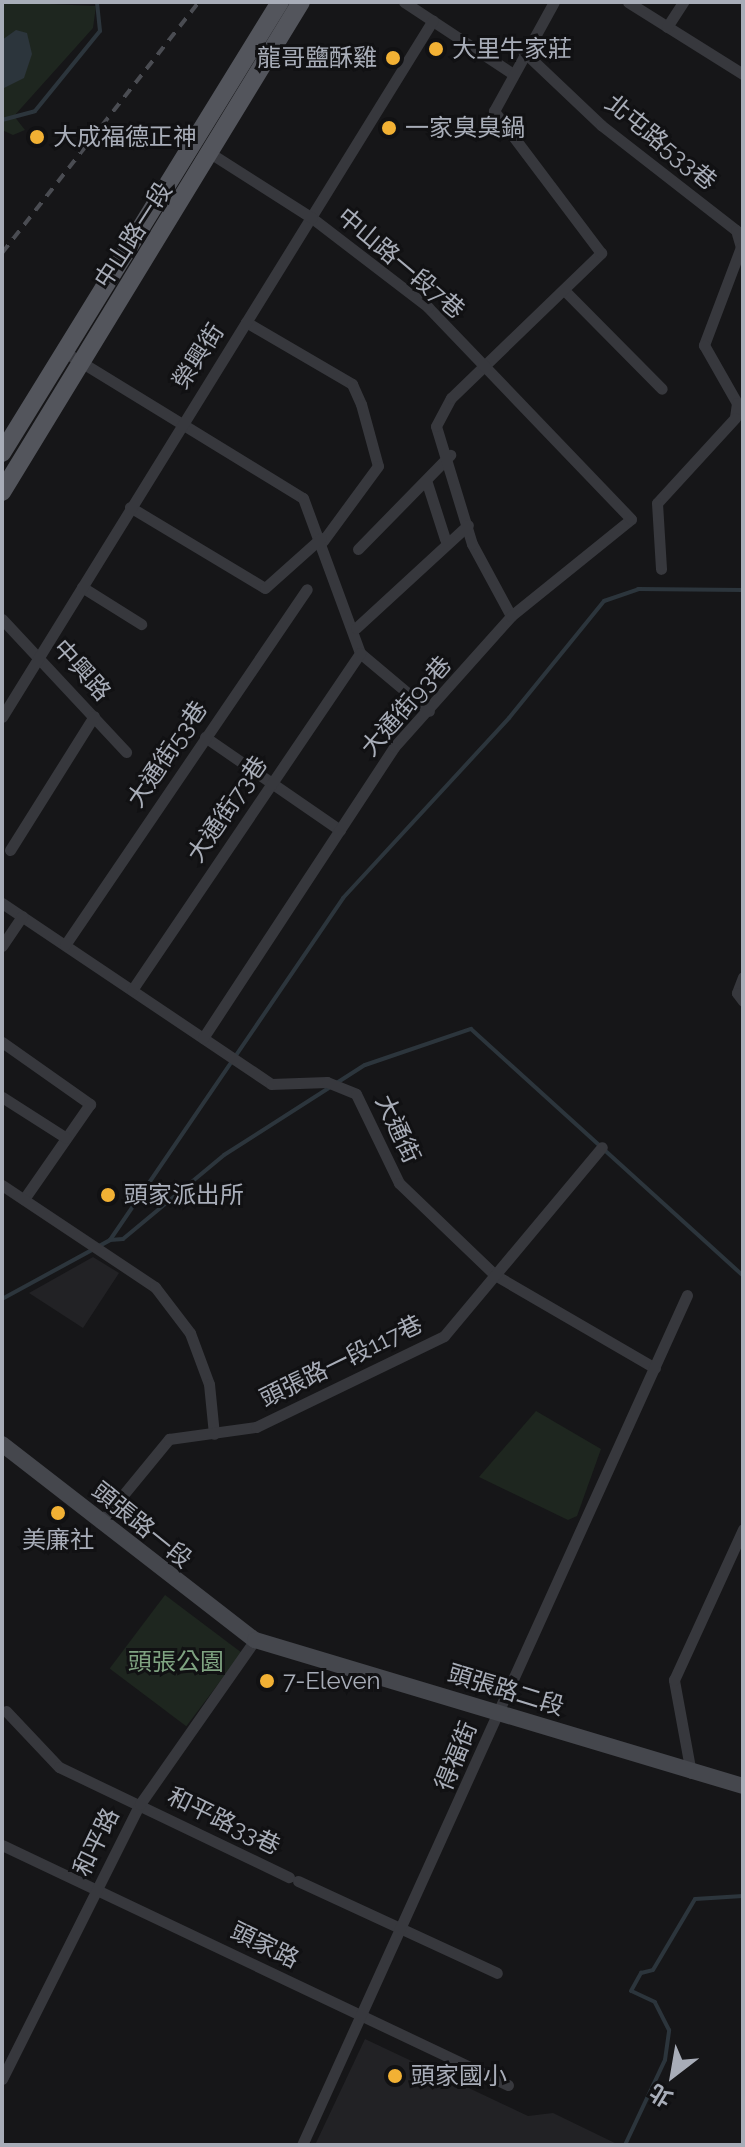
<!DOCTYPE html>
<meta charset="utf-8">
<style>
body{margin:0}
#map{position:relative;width:745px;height:2147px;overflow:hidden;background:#161618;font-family:Raleway,"Noto Sans TC",sans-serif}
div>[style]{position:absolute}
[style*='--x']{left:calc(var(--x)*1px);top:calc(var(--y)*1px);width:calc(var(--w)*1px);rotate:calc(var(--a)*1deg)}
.built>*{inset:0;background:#222225}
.green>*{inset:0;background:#1e261f;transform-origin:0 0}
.water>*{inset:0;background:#2c353c}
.stream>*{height:4px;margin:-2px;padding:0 2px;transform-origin:2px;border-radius:2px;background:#2c353c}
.street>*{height:11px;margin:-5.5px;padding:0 5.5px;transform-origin:5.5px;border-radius:5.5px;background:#37383d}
.secondary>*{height:16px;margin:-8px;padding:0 8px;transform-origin:8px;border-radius:8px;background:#45474d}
.primary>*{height:18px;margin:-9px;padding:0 9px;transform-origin:9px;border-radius:9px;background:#53555c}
.rail>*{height:4px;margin-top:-2px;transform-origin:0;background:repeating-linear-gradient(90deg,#4a4c52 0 10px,transparent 0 18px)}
.dots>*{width:22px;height:22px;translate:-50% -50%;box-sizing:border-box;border:4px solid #111113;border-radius:50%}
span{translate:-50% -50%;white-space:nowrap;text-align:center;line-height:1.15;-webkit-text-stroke:6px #111113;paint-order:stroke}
.poi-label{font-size:24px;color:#a8adb8}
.left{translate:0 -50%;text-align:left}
.right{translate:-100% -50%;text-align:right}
.street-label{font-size:24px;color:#a8adb8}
.park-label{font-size:24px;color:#7fa381}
.frame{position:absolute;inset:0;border:4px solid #a8adb8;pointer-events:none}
.north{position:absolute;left:633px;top:2035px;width:80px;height:80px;-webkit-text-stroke:6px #111113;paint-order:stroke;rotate:211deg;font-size:22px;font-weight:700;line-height:32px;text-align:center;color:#a8adb8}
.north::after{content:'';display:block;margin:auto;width:28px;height:36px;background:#a8adb8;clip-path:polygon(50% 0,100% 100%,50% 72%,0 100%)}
</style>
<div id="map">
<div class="built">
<i style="clip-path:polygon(93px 1257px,119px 1273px,83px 1328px,29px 1293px)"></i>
<i style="clip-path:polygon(365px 2039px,528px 2116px,553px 2113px,619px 2145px,315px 2145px)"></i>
</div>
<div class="green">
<i style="clip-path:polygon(2px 2px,96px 6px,93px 28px,14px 116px,25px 130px,13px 135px,2px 130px)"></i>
<i style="clip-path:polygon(536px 1411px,601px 1449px,577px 1516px,568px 1520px,479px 1477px)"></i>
<i style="left:165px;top:1595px;width:96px;height:92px;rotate:37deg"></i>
</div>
<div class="water">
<i style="clip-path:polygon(16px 30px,27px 33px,32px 54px,24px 78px,2px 89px,2px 40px)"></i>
</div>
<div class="stream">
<i style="--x:2;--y:120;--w:34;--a:-15"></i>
<i style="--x:35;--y:111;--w:103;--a:-50.9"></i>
<i style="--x:100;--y:31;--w:29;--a:-96"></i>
<i style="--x:110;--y:1240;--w:13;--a:-4"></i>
<i style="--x:123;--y:1239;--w:131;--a:-39.7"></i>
<i style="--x:224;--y:1155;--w:167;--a:-32.6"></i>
<i style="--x:365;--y:1065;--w:112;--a:-18.8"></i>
<i style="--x:471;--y:1029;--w:367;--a:42.2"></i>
<i style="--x:2;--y:1299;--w:123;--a:-28.6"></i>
<i style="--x:110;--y:1240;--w:414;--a:-55.7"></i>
<i style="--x:343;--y:898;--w:245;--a:-47.3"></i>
<i style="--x:509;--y:718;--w:151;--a:-50.9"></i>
<i style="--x:604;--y:601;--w:36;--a:-19"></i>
<i style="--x:638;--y:589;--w:105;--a:0.5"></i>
<i style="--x:625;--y:2145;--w:94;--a:-64.8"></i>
<i style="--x:665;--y:2060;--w:30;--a:-82"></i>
<i style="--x:669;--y:2030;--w:31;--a:-117"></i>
<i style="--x:655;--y:2002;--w:26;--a:-155"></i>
<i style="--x:631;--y:1991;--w:21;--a:-61"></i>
<i style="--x:641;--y:1973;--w:12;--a:-14"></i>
<i style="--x:653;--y:1970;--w:82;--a:-59.4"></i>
<i style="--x:695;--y:1899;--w:48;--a:-3.6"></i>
</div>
<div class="street">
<i style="--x:404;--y:2;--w:131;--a:33.4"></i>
<i style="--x:628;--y:2;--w:136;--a:32.1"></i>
<i style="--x:667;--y:27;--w:30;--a:-57"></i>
<i style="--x:523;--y:51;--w:108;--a:43.5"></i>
<i style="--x:601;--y:125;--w:171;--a:37.9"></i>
<i style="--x:736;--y:230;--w:18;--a:74"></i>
<i style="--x:741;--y:247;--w:105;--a:110.7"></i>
<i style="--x:704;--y:345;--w:67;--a:60.4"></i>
<i style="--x:737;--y:403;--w:15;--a:98"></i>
<i style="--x:735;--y:418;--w:115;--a:132.5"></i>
<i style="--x:657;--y:503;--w:66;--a:86.5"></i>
<i style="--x:566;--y:292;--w:136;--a:45.3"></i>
<i style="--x:246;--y:322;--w:123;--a:30.3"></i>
<i style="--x:352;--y:384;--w:22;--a:66"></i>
<i style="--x:361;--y:404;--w:64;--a:74.7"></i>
<i style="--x:378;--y:466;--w:93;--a:126.3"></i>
<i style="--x:63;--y:351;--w:281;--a:31.5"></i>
<i style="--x:303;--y:498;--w:165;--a:69.8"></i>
<i style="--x:427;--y:483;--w:59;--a:72.2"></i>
<i style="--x:130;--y:507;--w:157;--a:31"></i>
<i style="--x:265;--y:588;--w:75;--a:-41.8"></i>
<i style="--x:358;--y:549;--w:132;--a:-45.6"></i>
<i style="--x:82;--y:587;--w:70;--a:32.1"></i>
<i style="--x:511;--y:616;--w:82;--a:-118.4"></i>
<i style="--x:472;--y:544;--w:123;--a:-107"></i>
<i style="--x:436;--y:426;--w:32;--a:-62"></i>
<i style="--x:451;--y:398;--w:209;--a:-44"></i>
<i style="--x:601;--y:253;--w:178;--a:-127"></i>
<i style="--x:494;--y:111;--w:124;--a:-61.2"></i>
<i style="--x:2;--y:619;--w:182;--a:47"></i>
<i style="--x:356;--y:628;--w:152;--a:-42.6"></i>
<i style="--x:360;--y:653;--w:90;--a:40"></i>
<i style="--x:2;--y:717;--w:819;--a:-58.27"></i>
<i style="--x:205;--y:737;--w:164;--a:34.6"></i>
<i style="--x:10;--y:850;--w:158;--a:-57.9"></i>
<i style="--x:2;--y:903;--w:324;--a:33.9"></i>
<i style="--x:271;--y:1084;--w:56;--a:-2"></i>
<i style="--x:327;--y:1082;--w:31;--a:22"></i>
<i style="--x:356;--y:1094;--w:99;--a:64.2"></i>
<i style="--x:399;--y:1183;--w:133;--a:43.8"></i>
<i style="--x:495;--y:1275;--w:185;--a:30.2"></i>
<i style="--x:65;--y:945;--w:430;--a:-55.8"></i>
<i style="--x:2;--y:946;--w:36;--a:-56"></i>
<i style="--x:743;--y:977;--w:17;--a:111"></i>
<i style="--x:737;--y:993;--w:10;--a:53"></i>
<i style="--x:132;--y:990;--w:407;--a:-55.9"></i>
<i style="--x:203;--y:1038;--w:348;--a:-56.7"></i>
<i style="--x:394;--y:747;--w:176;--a:-48.2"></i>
<i style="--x:511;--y:616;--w:154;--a:-38.9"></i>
<i style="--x:631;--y:519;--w:294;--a:-133.8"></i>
<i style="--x:428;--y:307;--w:146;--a:-142.5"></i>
<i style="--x:312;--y:218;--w:117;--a:-147.5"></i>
<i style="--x:2;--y:1042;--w:108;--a:35.2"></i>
<i style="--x:90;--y:1104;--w:116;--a:124.8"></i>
<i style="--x:2;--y:1097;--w:76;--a:32.6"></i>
<i style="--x:2;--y:1185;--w:184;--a:33.7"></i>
<i style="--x:155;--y:1287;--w:58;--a:52.7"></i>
<i style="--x:190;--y:1333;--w:54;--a:69.6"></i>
<i style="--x:209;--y:1384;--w:50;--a:84.3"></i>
<i style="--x:100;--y:1523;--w:109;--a:-50.6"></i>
<i style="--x:169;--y:1439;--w:88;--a:-7.9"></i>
<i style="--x:256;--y:1427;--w:209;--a:-25.8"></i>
<i style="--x:444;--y:1336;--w:246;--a:-50.1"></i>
<i style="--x:6;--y:1711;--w:77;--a:46.6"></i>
<i style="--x:59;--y:1767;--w:255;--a:25.6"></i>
<i style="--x:691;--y:1773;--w:95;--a:-100.4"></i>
<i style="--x:674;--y:1680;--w:166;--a:-65.4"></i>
<i style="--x:2;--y:1845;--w:560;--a:25.38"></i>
<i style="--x:298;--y:1881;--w:219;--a:24.8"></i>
<i style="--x:2;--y:2079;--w:308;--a:-63.4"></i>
<i style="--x:140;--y:1804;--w:200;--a:-55"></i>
<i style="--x:302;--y:2145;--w:933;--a:-65.63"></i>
</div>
<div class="secondary">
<i style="--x:2;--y:1444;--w:320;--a:37.8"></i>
<i style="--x:255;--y:1640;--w:509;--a:16.66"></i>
</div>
<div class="primary">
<i style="--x:2;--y:453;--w:530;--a:-58.35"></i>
<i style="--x:2;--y:492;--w:574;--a:-58.61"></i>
</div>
<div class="rail">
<i style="--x:2;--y:253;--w:319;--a:-51.9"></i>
</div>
<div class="dots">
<i style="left:436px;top:49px;background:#f2b134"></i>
<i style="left:393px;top:58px;background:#f2b134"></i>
<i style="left:389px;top:128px;background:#f2b134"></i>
<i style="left:37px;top:137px;background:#f2b134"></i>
<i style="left:108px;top:1195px;background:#f2b134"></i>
<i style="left:58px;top:1513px;background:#f2b134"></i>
<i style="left:267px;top:1681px;background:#f2b134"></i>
<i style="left:395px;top:2076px;background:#f2b134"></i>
</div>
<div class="poi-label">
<span class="left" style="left:452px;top:49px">大里牛家莊</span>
<span class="right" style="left:377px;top:58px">龍哥鹽酥雞</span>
<span class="left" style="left:405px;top:128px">一家臭臭鍋</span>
<span class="left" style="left:53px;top:137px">大成福德正神</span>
<span class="left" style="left:124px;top:1195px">頭家派出所</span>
<span style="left:58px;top:1540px">美廉社</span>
<span class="left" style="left:283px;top:1681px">7-Eleven</span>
<span class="left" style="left:411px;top:2076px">頭家國小</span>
</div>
<div class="street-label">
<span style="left:661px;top:142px;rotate:39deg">北屯路533巷</span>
<span style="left:133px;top:235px;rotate:-57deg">中山路一段</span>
<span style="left:401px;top:263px;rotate:40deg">中山路一段7巷</span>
<span style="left:198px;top:356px;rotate:-57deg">榮興街</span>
<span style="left:82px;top:670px;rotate:48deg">中興路</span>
<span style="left:406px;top:706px;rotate:-49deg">大通街93巷</span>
<span style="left:167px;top:754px;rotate:-56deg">大通街53巷</span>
<span style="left:227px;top:809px;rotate:-56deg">大通街73巷</span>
<span style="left:398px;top:1129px;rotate:65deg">大通街</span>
<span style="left:341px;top:1361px;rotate:-26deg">頭張路一段117巷</span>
<span style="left:142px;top:1525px;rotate:39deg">頭張路一段</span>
<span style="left:506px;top:1690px;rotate:17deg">頭張路二段</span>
<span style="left:456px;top:1756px;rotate:-68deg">得福街</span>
<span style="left:224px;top:1821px;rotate:26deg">和平路33巷</span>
<span style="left:96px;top:1842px;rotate:-64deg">和平路</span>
<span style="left:265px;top:1945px;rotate:26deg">頭家路</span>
</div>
<div class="park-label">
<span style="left:176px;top:1662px">頭張公園</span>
</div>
<div class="frame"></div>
<div class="north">北</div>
</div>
